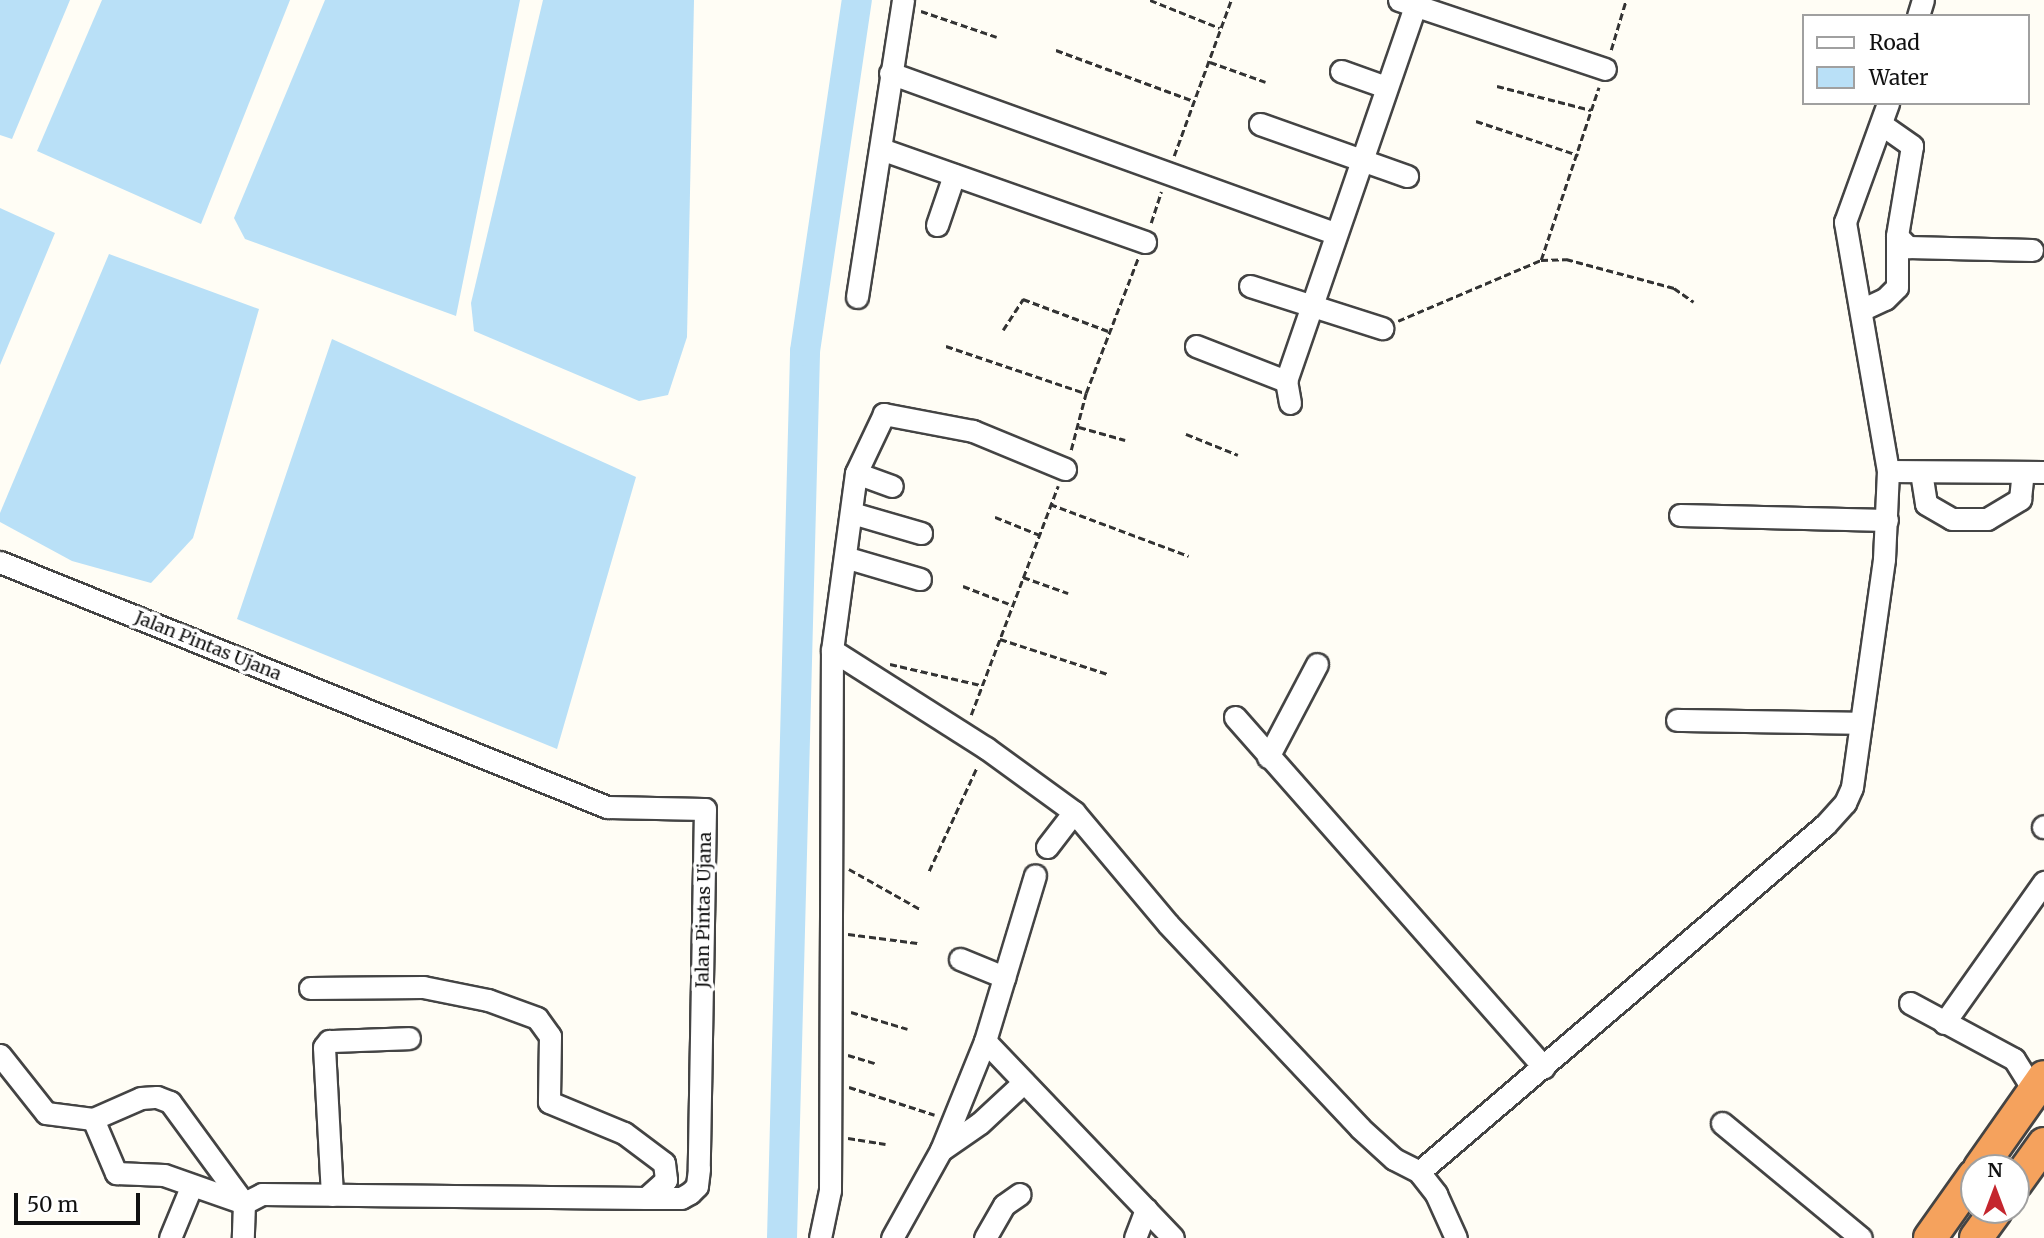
<!DOCTYPE html>
<style>
body{margin:0}
#map{position:relative;width:2044px;height:1238px;overflow:hidden;background:#fffdf5;font-family:Merriweather,serif}
div>[style]{position:absolute}
[style*='--x']{left:calc(var(--x)*1px);top:calc(var(--y)*1px);width:calc(var(--w)*1px);rotate:calc(var(--a)*1deg)}
.water>*{inset:0;background:#b9e0f7}
.river>*{height:30px;margin:-15px;padding:0 15px;transform-origin:15px;border-radius:15px;background:#b9e0f7}
.path>*{height:2.5px;margin-top:-1.25px;transform-origin:0;background:repeating-linear-gradient(90deg,#333 0 7px,transparent 0 10.5px)}
.roads{filter:drop-shadow(2px 0 #444) drop-shadow(-2px 0 #444) drop-shadow(0 2px #444) drop-shadow(0 -2px #444)}
.minor>*{height:21px;margin:-10.5px;padding:0 10.5px;transform-origin:10.5px;border-radius:10.5px;background:#fff}
.highway>*{height:32px;margin:-16px;padding:0 16px;transform-origin:16px;border-radius:16px;background:#f5a25d}
span{translate:-50% -50%;white-space:nowrap;text-align:center;line-height:1.15;-webkit-text-stroke:7px #fff;paint-order:stroke}
.street-label{font-size:18px;color:#111}
.legend{position:absolute;left:1802px;top:14px;width:228px;height:91px;box-sizing:border-box;background:#fff;border:2px solid #a0a0a0;margin:0;padding:9px 12px;list-style:none;font-size:21px;color:#111}
.legend li{display:flex;align-items:center;gap:14px;height:35px}
.legend b{width:35px;border:2px solid #a0a0a0}
.north{position:absolute;left:1960px;top:1154px;width:70px;height:70px;box-sizing:border-box;background:#fff;border:2px solid #a0a0a0;border-radius:50%;rotate:0deg;font-size:19px;font-weight:700;line-height:28px;text-align:center;color:#111}
.north::after{content:'';display:block;margin:auto;width:24px;height:32px;background:#c4262e;clip-path:polygon(50% 0,100% 100%,50% 72%,0 100%)}
.scale{position:absolute;left:14px;top:1193px;width:126px;height:32px;box-sizing:border-box;border:4px solid #111;border-top:0;padding-left:9px;font-size:21px;line-height:24px;white-space:nowrap;color:#111;-webkit-text-stroke:5px #fff;paint-order:stroke}
</style>
<div id="map">
<div class="water">
<i style="clip-path:polygon(0 0,70px 0,12px 139px,0 135px)"></i>
<i style="clip-path:polygon(102px 0,290px 0,201px 224px,37px 151px)"></i>
<i style="clip-path:polygon(325px 0,520px 0,456px 316px,245px 239px,234px 218px)"></i>
<i style="clip-path:polygon(543px 0,694px 0,687px 337px,668px 395px,639px 401px,474px 331px,471px 303px)"></i>
<i style="clip-path:polygon(0 208px,55px 233px,0 365px)"></i>
<i style="clip-path:polygon(109px 254px,259px 309px,193px 538px,151px 583px,72px 561px,0 522px,0 513px)"></i>
<i style="clip-path:polygon(332px 339px,636px 477px,557px 749px,237px 619px)"></i>
</div>
<div class="river">
<i style="--x:782;--y:1238;--w:887;--a:-88.51"></i>
<i style="--x:805;--y:351;--w:355;--a:-81.6"></i>
</div>
<div class="path">
<i style="--x:1150;--y:0;--w:75;--a:21.8"></i>
<i style="--x:921;--y:11;--w:80;--a:18.9"></i>
<i style="--x:1056;--y:50;--w:147;--a:20.3"></i>
<i style="--x:1611;--y:50;--w:52;--a:-73.3"></i>
<i style="--x:1210;--y:62;--w:59;--a:19.7"></i>
<i style="--x:1497;--y:86;--w:97;--a:14.3"></i>
<i style="--x:1476;--y:121;--w:108;--a:18.4"></i>
<i style="--x:1174;--y:156;--w:166;--a:-69.9"></i>
<i style="--x:1151;--y:223;--w:33;--a:-72"></i>
<i style="--x:1541;--y:260;--w:182;--a:-71.5"></i>
<i style="--x:1398;--y:321;--w:155;--a:-23.1"></i>
<i style="--x:1541;--y:260;--w:25;--a:-2"></i>
<i style="--x:1566;--y:259;--w:112;--a:15"></i>
<i style="--x:1674;--y:288;--w:24;--a:35"></i>
<i style="--x:1003;--y:330;--w:37;--a:-57"></i>
<i style="--x:1023;--y:299;--w:91;--a:20.6"></i>
<i style="--x:946;--y:346;--w:147;--a:18.7"></i>
<i style="--x:1079;--y:427;--w:48;--a:15.8"></i>
<i style="--x:1186;--y:434;--w:56;--a:22"></i>
<i style="--x:1071;--y:450;--w:59;--a:-75.3"></i>
<i style="--x:1086;--y:393;--w:145;--a:-68.9"></i>
<i style="--x:1050;--y:504;--w:148;--a:20.5"></i>
<i style="--x:995;--y:517;--w:48;--a:21.8"></i>
<i style="--x:1023;--y:577;--w:48;--a:19.6"></i>
<i style="--x:963;--y:586;--w:53;--a:21.2"></i>
<i style="--x:1000;--y:639;--w:114;--a:18"></i>
<i style="--x:890;--y:664;--w:93;--a:13"></i>
<i style="--x:971;--y:715;--w:245;--a:-69.2"></i>
<i style="--x:849;--y:869;--w:81;--a:29.4"></i>
<i style="--x:929;--y:871;--w:115;--a:-65.2"></i>
<i style="--x:848;--y:934;--w:70;--a:7.4"></i>
<i style="--x:851;--y:1012;--w:59;--a:16.6"></i>
<i style="--x:848;--y:1055;--w:28;--a:17"></i>
<i style="--x:849;--y:1087;--w:90;--a:18"></i>
<i style="--x:848;--y:1138;--w:38;--a:9"></i>
</div>
<div class="roads">
<div class="minor">
<i style="--x:1399;--y:0;--w:217;--a:18.5"></i>
<i style="--x:1918;--y:16;--w:17;--a:-73"></i>
<i style="--x:1341;--y:71;--w:48;--a:19.6"></i>
<i style="--x:890;--y:73;--w:474;--a:19.8"></i>
<i style="--x:1260;--y:124;--w:156;--a:19.5"></i>
<i style="--x:1881;--y:124;--w:38;--a:35"></i>
<i style="--x:1912;--y:146;--w:91;--a:99.5"></i>
<i style="--x:1897;--y:236;--w:16;--a:45"></i>
<i style="--x:1908;--y:247;--w:124;--a:1.4"></i>
<i style="--x:881;--y:149;--w:280;--a:19.4"></i>
<i style="--x:937;--y:225;--w:53;--a:-71.2"></i>
<i style="--x:1250;--y:286;--w:139;--a:17.7"></i>
<i style="--x:857;--y:297;--w:301;--a:-81.2"></i>
<i style="--x:1861;--y:310;--w:26;--a:-25"></i>
<i style="--x:1885;--y:299;--w:17;--a:-45"></i>
<i style="--x:1897;--y:287;--w:51;--a:-90"></i>
<i style="--x:1196;--y:346;--w:97;--a:21.3"></i>
<i style="--x:1290;--y:403;--w:22;--a:-100"></i>
<i style="--x:1286;--y:381;--w:403;--a:-71"></i>
<i style="--x:1065;--y:469;--w:100;--a:-157.6"></i>
<i style="--x:973;--y:431;--w:91;--a:-169.2"></i>
<i style="--x:884;--y:414;--w:65;--a:115.4"></i>
<i style="--x:856;--y:473;--w:179;--a:97.7"></i>
<i style="--x:832;--y:650;--w:183;--a:32.5"></i>
<i style="--x:986;--y:748;--w:109;--a:36"></i>
<i style="--x:1074;--y:812;--w:146;--a:50"></i>
<i style="--x:1168;--y:924;--w:280;--a:46.7"></i>
<i style="--x:1360;--y:1128;--w:46;--a:42.4"></i>
<i style="--x:1394;--y:1159;--w:28;--a:27"></i>
<i style="--x:1419;--y:1172;--w:28;--a:52"></i>
<i style="--x:1436;--y:1194;--w:48;--a:65.6"></i>
<i style="--x:1888;--y:471;--w:156;--a:0.4"></i>
<i style="--x:1921;--y:472;--w:32;--a:81"></i>
<i style="--x:1926;--y:504;--w:30;--a:30"></i>
<i style="--x:1952;--y:519;--w:35;--a:0"></i>
<i style="--x:1987;--y:519;--w:39;--a:-31"></i>
<i style="--x:2020;--y:499;--w:27;--a:-84"></i>
<i style="--x:856;--y:473;--w:38;--a:20"></i>
<i style="--x:852;--y:513;--w:72;--a:16.2"></i>
<i style="--x:1680;--y:515;--w:207;--a:1.4"></i>
<i style="--x:848;--y:558;--w:75;--a:16.3"></i>
<i style="--x:0;--y:562;--w:655;--a:21.98"></i>
<i style="--x:607;--y:807;--w:98;--a:1.2"></i>
<i style="--x:705;--y:809;--w:360;--a:91"></i>
<i style="--x:699;--y:1169;--w:17;--a:97"></i>
<i style="--x:697;--y:1186;--w:10;--a:135"></i>
<i style="--x:690;--y:1193;--w:10;--a:151"></i>
<i style="--x:681;--y:1198;--w:35;--a:180"></i>
<i style="--x:646;--y:1198;--w:384;--a:-179.4"></i>
<i style="--x:262;--y:1194;--w:20;--a:153"></i>
<i style="--x:244;--y:1203;--w:35;--a:92"></i>
<i style="--x:1235;--y:717;--w:467;--a:48.6"></i>
<i style="--x:1677;--y:720;--w:184;--a:0.9"></i>
<i style="--x:1268;--y:757;--w:105;--a:-62.2"></i>
<i style="--x:2043;--y:827;--w:1;--a:-45"></i>
<i style="--x:1047;--y:847;--w:44;--a:-52.4"></i>
<i style="--x:960;--y:959;--w:48;--a:22.2"></i>
<i style="--x:310;--y:988;--w:113;--a:-0.5"></i>
<i style="--x:423;--y:987;--w:66;--a:11.3"></i>
<i style="--x:488;--y:1000;--w:52;--a:20.2"></i>
<i style="--x:537;--y:1018;--w:22;--a:54"></i>
<i style="--x:550;--y:1036;--w:66;--a:90.9"></i>
<i style="--x:549;--y:1102;--w:81;--a:22.5"></i>
<i style="--x:624;--y:1133;--w:50;--a:36.9"></i>
<i style="--x:664;--y:1163;--w:17;--a:83"></i>
<i style="--x:666;--y:1180;--w:27;--a:138"></i>
<i style="--x:1910;--y:1003;--w:118;--a:28.3"></i>
<i style="--x:2014;--y:1059;--w:38;--a:58"></i>
<i style="--x:1944;--y:1023;--w:173;--a:-54.7"></i>
<i style="--x:985;--y:1041;--w:272;--a:46.3"></i>
<i style="--x:0;--y:1055;--w:74;--a:51.6"></i>
<i style="--x:46;--y:1113;--w:47;--a:7.3"></i>
<i style="--x:93;--y:1119;--w:52;--a:-23.6"></i>
<i style="--x:141;--y:1098;--w:16;--a:-4"></i>
<i style="--x:157;--y:1097;--w:14;--a:21"></i>
<i style="--x:170;--y:1102;--w:125;--a:53.8"></i>
<i style="--x:93;--y:1119;--w:59;--a:66.9"></i>
<i style="--x:116;--y:1173;--w:48;--a:2.4"></i>
<i style="--x:164;--y:1175;--w:85;--a:19.3"></i>
<i style="--x:1722;--y:1123;--w:180;--a:39.6"></i>
<i style="--x:941;--y:1150;--w:47;--a:-34.7"></i>
<i style="--x:980;--y:1123;--w:60;--a:-43"></i>
<i style="--x:1419;--y:1172;--w:534;--a:-40.52"></i>
<i style="--x:1825;--y:825;--w:30;--a:-48"></i>
<i style="--x:1845;--y:803;--w:17;--a:-66"></i>
<i style="--x:1852;--y:787;--w:230;--a:-82"></i>
<i style="--x:1884;--y:559;--w:88;--a:-87.4"></i>
<i style="--x:1888;--y:471;--w:253;--a:-99.8"></i>
<i style="--x:1845;--y:222;--w:127;--a:-70.1"></i>
<i style="--x:332;--y:1195;--w:148;--a:-93.1"></i>
<i style="--x:324;--y:1047;--w:8;--a:-50"></i>
<i style="--x:329;--y:1041;--w:80;--a:-2.1"></i>
<i style="--x:170;--y:1238;--w:55;--a:-67.6"></i>
<i style="--x:820;--y:1238;--w:49;--a:-78.2"></i>
<i style="--x:830;--y:1190;--w:540;--a:-89.79"></i>
<i style="--x:892;--y:1238;--w:101;--a:-60.9"></i>
<i style="--x:941;--y:1150;--w:118;--a:-68"></i>
<i style="--x:985;--y:1041;--w:173;--a:-73.2"></i>
<i style="--x:985;--y:1238;--w:38;--a:-60"></i>
<i style="--x:1004;--y:1205;--w:19;--a:-35"></i>
<i style="--x:1135;--y:1238;--w:31;--a:-69"></i>
</div>
<div class="highway">
<i style="--x:1980;--y:1168;--w:111;--a:-54.9"></i>
<i style="--x:2016;--y:1183;--w:48;--a:-54.3"></i>
<i style="--x:1930;--y:1238;--w:76;--a:-54.6"></i>
<i style="--x:1976;--y:1238;--w:34;--a:-54"></i>
</div>
</div>
<div class="street-label">
<span style="left:208px;top:646px;rotate:22deg">Jalan Pintas Ujana</span>
<span style="left:704px;top:910px;rotate:-89deg">Jalan Pintas Ujana</span>
</div>
<ul class="legend">
<li><b style="height:9px;background:#fff"></b>Road</li>
<li><b style="height:19px;background:#b9e0f7"></b>Water</li>
</ul>
<div class="north">N</div>
<div class="scale">50 m</div>
</div>
